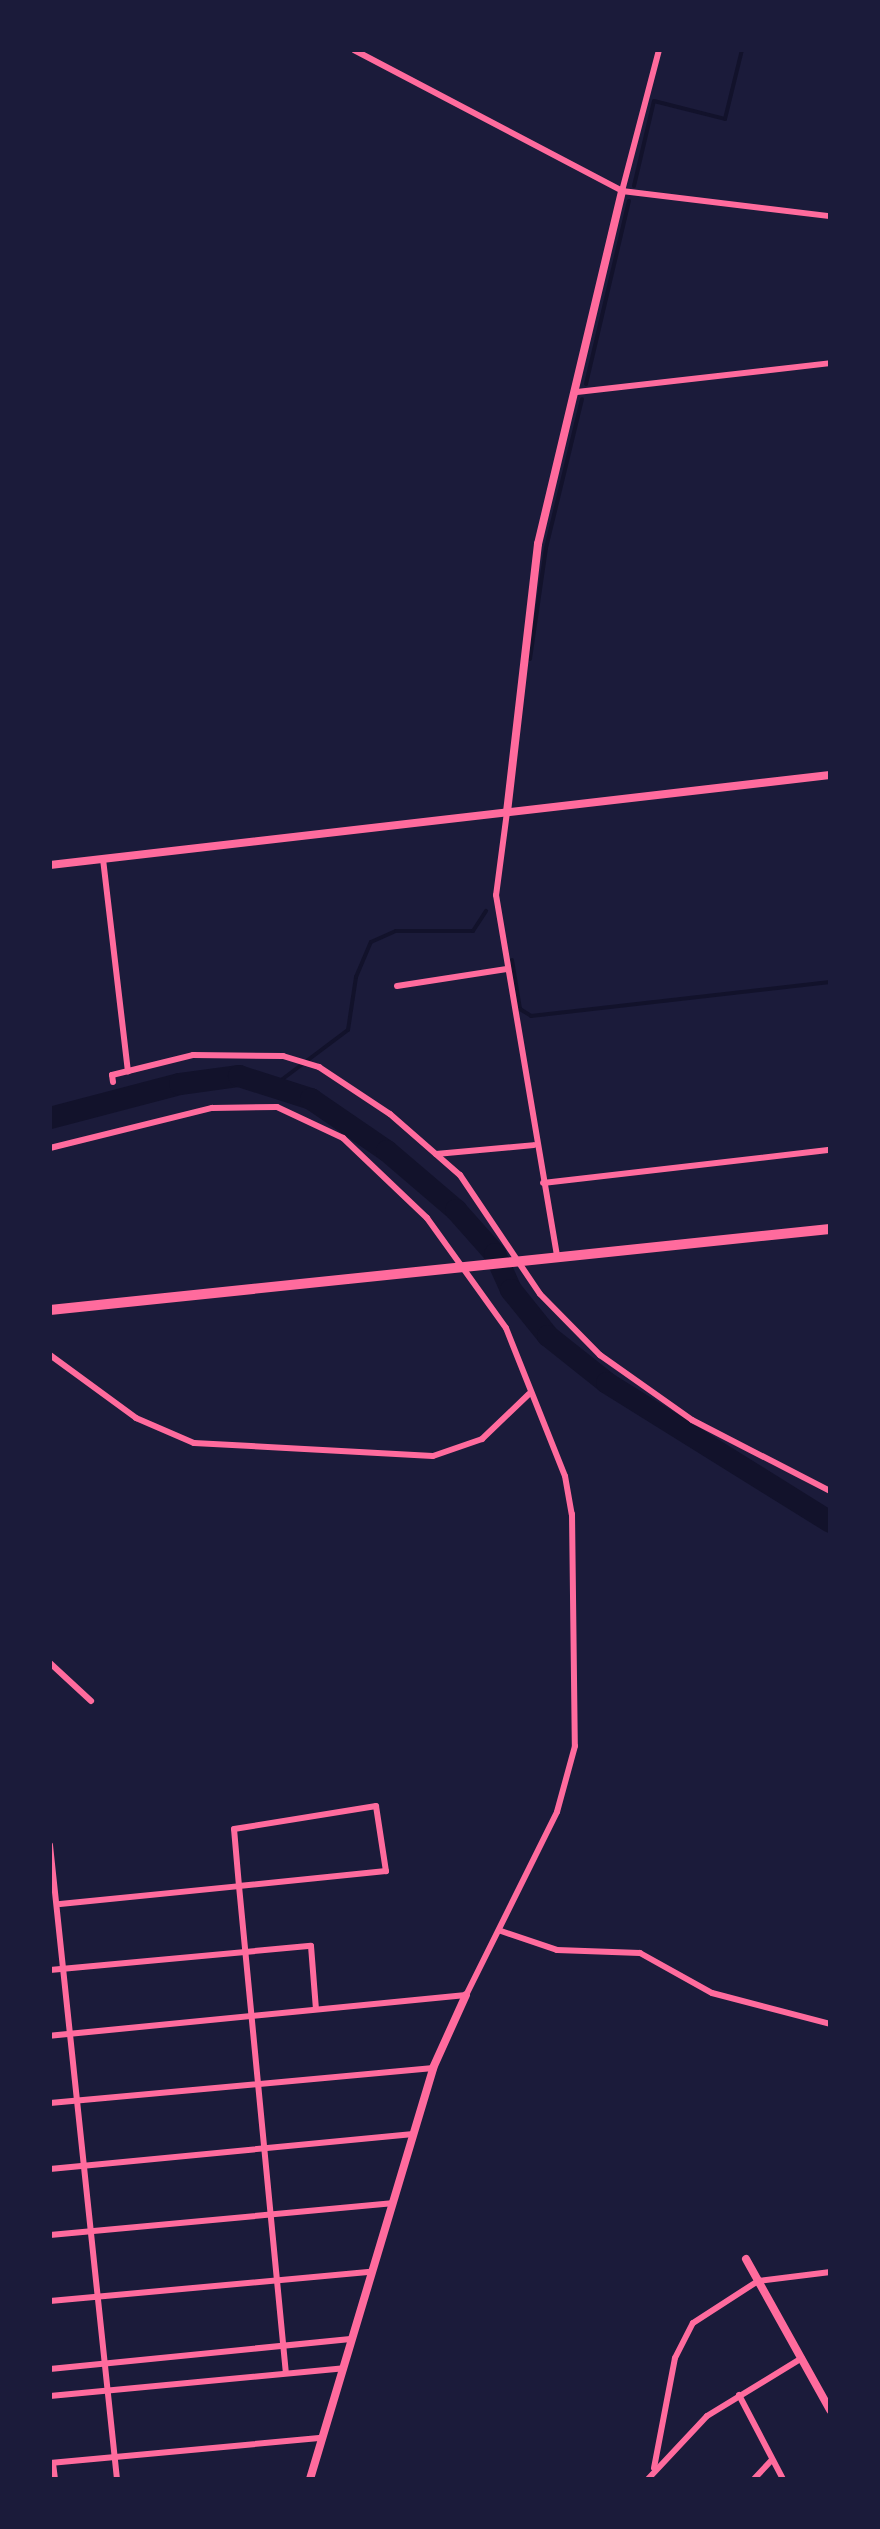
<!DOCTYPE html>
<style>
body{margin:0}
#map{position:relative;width:880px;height:2529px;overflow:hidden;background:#1b1b3a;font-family:"PT Sans Narrow",sans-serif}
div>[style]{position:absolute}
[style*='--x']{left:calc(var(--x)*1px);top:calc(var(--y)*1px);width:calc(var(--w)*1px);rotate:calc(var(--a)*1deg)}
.stream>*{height:4px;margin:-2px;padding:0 2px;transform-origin:2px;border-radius:2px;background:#12122b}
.river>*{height:22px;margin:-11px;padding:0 11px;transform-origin:11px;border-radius:11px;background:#12122b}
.minor>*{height:6px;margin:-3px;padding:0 3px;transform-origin:3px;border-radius:3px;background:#ff6b9d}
.tertiary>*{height:8px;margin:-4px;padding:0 4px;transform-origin:4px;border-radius:4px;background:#ff6b9d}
.primary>*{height:10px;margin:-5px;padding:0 5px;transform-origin:5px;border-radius:5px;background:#ff6b9d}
span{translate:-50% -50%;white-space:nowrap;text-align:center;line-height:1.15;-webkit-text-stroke:8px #1b1b3a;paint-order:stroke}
.frame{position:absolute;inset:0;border:52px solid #1b1b3a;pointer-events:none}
</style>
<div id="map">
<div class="stream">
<i style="--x:634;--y:186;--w:87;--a:-76.8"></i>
<i style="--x:654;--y:101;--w:73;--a:14.2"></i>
<i style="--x:725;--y:119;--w:71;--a:-76.2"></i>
<i style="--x:586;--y:384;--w:188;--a:-76.8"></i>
<i style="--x:530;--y:659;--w:112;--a:-81.8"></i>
<i style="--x:546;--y:548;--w:153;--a:-76.4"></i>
<i style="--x:512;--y:960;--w:50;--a:80.7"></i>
<i style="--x:520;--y:1009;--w:13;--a:32"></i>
<i style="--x:531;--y:1016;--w:301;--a:-6.5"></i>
<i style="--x:276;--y:1084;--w:90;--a:-36.9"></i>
<i style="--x:348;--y:1030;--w:54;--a:-81.4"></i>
<i style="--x:356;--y:977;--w:38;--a:-67"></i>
<i style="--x:371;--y:942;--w:27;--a:-24"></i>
<i style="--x:396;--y:931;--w:77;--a:0"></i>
<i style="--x:473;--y:931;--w:24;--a:-57"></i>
</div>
<div class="river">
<i style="--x:50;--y:1118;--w:134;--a:-14.7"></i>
<i style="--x:180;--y:1084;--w:60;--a:-7.7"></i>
<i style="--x:239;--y:1076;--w:76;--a:17.7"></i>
<i style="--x:311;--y:1099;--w:92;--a:34.4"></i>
<i style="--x:387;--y:1151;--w:91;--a:40.5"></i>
<i style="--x:456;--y:1210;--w:59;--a:48.4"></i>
<i style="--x:495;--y:1254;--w:39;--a:66"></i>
<i style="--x:511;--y:1290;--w:59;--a:51.2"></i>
<i style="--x:548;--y:1336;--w:75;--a:38.5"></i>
<i style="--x:607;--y:1383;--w:263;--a:31.9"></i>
</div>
<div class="minor">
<i style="--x:354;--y:50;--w:303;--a:27.7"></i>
<i style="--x:622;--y:191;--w:209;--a:6.9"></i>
<i style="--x:622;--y:191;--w:146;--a:-75.3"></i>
<i style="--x:577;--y:392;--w:255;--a:-6.5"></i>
<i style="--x:507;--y:812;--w:84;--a:97.5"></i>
<i style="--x:496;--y:895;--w:367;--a:80.4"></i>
<i style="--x:103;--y:859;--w:214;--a:83.3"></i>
<i style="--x:397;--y:986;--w:111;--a:-8.8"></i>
<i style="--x:113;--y:1082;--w:7;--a:-98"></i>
<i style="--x:112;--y:1075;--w:83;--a:-13.9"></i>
<i style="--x:193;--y:1055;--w:90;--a:0.6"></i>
<i style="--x:283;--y:1056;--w:38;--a:17"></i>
<i style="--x:319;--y:1067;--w:85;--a:33.5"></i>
<i style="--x:390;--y:1114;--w:93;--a:41.1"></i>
<i style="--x:460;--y:1175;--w:143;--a:56.1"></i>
<i style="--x:540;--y:1294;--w:86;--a:45.5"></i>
<i style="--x:600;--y:1355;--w:113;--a:35.2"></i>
<i style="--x:692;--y:1420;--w:155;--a:27.2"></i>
<i style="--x:50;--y:1148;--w:167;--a:-13.9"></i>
<i style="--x:212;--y:1108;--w:65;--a:-0.9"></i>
<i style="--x:277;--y:1107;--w:73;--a:25.2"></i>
<i style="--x:343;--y:1138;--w:116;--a:43.6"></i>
<i style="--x:427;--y:1218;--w:135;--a:54.3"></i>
<i style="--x:506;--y:1328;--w:159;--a:68.3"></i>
<i style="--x:565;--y:1476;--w:39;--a:80"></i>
<i style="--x:572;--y:1514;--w:232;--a:89.3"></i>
<i style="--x:575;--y:1746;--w:68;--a:105.3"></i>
<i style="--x:557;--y:1812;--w:204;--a:116.4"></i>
<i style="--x:466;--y:1995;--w:418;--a:174.4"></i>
<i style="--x:436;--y:1154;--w:98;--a:-5.2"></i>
<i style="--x:543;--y:1183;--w:289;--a:-6.6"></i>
<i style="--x:50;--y:1355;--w:107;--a:36.2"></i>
<i style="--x:136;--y:1418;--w:63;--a:23.3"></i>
<i style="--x:194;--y:1443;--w:239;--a:3.1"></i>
<i style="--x:433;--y:1456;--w:52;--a:-19.1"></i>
<i style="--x:482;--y:1439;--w:65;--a:-43.8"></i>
<i style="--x:50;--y:1663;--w:56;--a:42.8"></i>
<i style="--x:376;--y:1806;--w:66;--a:81.3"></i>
<i style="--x:386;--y:1871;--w:148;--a:174.2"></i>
<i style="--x:239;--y:1886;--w:57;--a:-95"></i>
<i style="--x:234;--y:1829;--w:144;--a:-9.2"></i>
<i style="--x:50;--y:1845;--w:638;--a:83.97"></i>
<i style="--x:60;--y:1904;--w:180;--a:-5.7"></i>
<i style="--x:239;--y:1886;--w:488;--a:84.5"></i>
<i style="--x:501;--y:1931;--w:59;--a:18.7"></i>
<i style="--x:557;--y:1950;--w:83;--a:2.1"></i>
<i style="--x:640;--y:1953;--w:82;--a:29.1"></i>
<i style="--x:712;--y:1993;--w:122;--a:14.7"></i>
<i style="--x:50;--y:1970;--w:262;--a:-5.3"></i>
<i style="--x:311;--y:1946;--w:63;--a:85.5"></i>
<i style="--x:50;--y:2103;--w:385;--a:-5.2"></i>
<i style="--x:50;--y:2169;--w:365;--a:-5.5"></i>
<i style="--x:50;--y:2235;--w:343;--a:-5.3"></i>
<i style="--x:50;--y:2301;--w:322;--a:-5.2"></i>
<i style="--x:50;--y:2369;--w:302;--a:-5.7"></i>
<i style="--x:739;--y:2395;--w:95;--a:62.4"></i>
<i style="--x:50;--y:2396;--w:295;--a:-5.4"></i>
<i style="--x:50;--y:2463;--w:273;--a:-5.3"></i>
<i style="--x:53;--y:2463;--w:16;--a:83"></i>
<i style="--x:654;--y:2468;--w:112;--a:-79.2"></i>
<i style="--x:675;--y:2358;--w:39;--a:-63"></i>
<i style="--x:693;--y:2323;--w:77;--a:-32.9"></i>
<i style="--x:758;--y:2281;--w:73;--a:-7.1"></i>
<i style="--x:648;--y:2479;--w:86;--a:-46.9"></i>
<i style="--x:707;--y:2416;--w:111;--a:-31.4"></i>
<i style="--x:754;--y:2479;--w:26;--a:-47"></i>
</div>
<div class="tertiary">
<i style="--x:507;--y:812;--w:270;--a:-83.4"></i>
<i style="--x:538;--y:544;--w:363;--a:-76.6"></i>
<i style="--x:50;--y:865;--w:785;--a:-6.58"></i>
<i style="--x:746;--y:2259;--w:173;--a:60.9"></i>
<i style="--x:310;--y:2479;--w:429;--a:-73.3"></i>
<i style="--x:433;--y:2068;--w:80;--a:-65.7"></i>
</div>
<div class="primary">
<i style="--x:50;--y:1310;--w:784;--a:-5.93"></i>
</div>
<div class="frame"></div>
</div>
